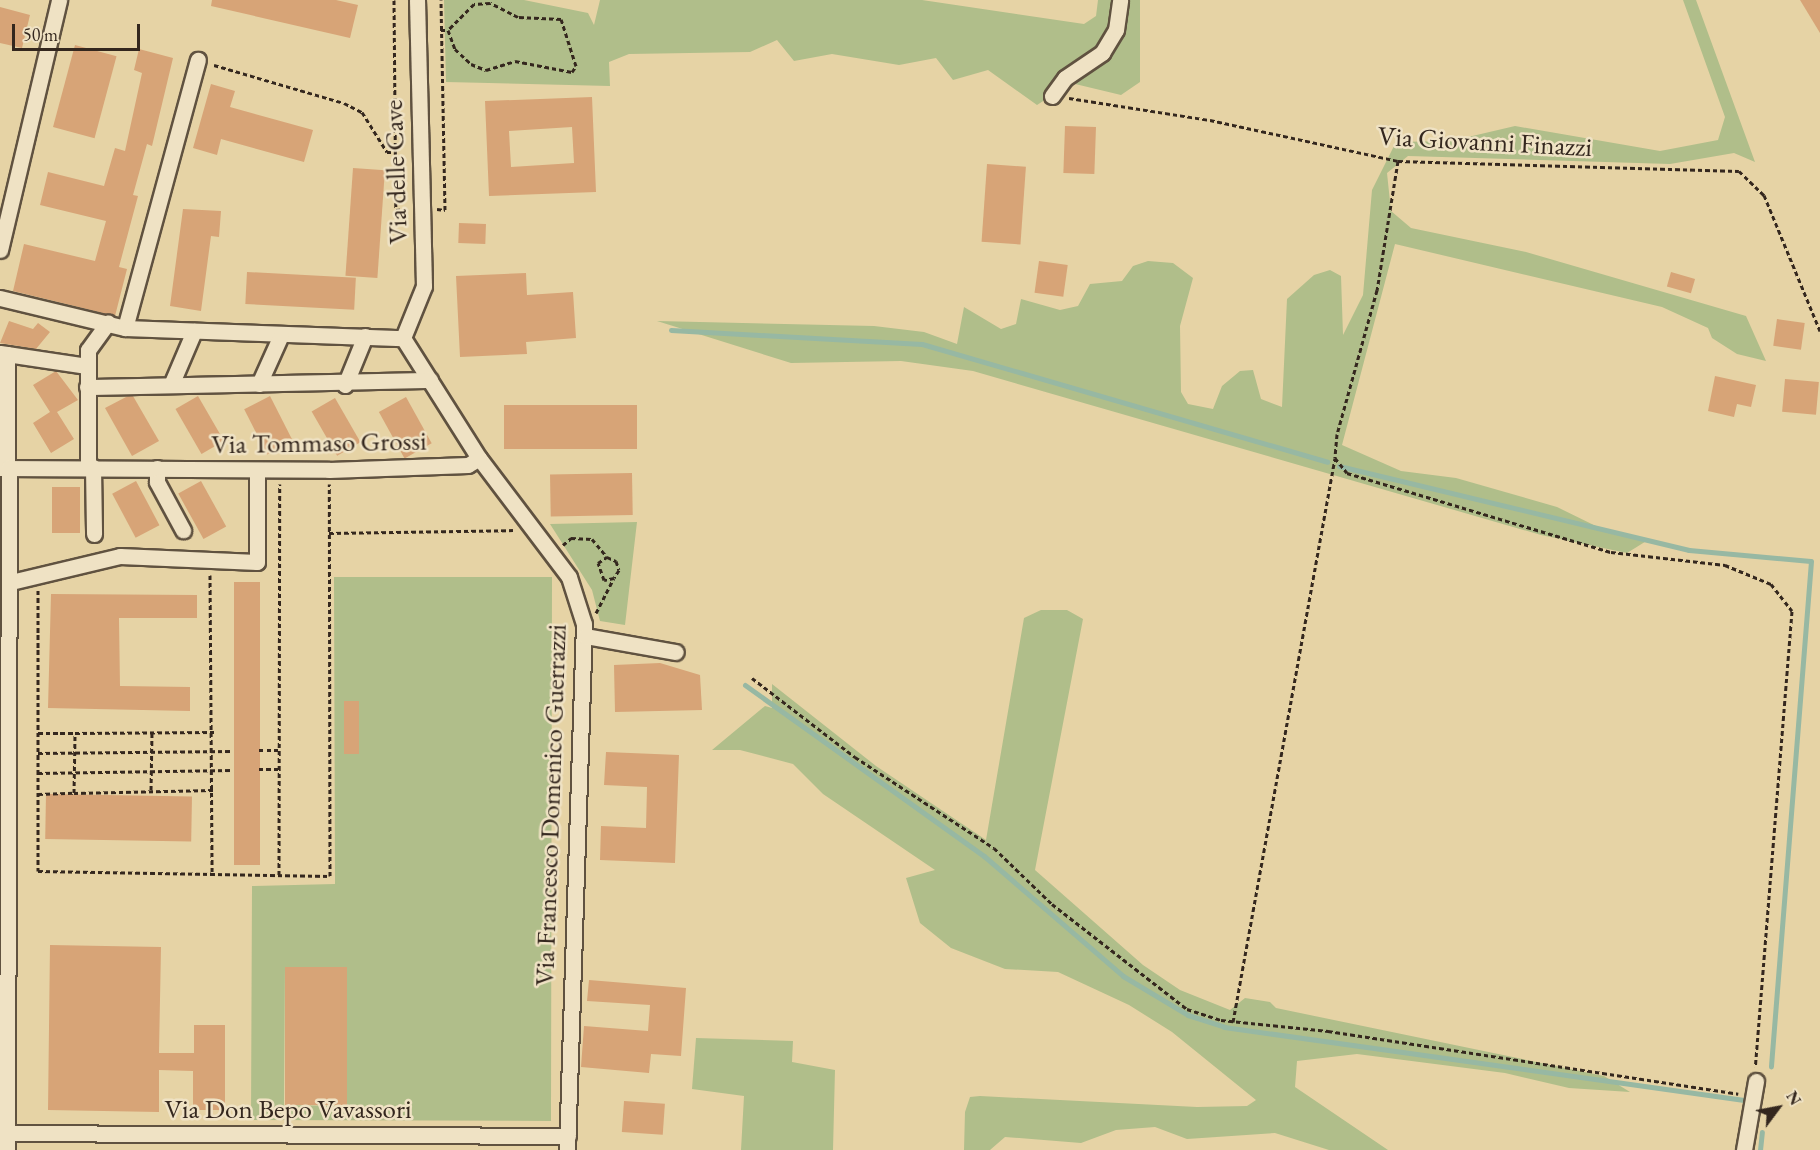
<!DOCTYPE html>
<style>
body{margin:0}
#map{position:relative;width:1820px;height:1150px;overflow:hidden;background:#e6d3a5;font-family:"EB Garamond",serif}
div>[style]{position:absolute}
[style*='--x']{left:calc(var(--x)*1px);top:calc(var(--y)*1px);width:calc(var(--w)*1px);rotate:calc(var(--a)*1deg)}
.green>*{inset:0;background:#b0be8a}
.stream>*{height:5px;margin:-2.5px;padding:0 2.5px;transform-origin:2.5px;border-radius:2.5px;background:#97b8a3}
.building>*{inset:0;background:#d7a477;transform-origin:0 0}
.path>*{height:3px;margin-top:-1.5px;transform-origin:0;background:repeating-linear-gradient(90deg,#34271e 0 4.5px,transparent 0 7.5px)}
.roads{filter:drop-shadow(2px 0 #605240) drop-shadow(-2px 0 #605240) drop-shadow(0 2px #605240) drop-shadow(0 -2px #605240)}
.street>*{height:15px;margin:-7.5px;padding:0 7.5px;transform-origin:7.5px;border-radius:7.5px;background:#efe2c4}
span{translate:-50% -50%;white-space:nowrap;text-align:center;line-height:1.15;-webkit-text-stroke:5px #efe2c4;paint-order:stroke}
.street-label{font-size:27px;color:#34271e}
.north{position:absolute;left:1748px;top:1078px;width:60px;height:60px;-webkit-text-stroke:4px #efe2c4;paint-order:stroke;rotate:58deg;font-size:16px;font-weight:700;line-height:24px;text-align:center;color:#34271e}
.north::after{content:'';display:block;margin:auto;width:21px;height:27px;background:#34271e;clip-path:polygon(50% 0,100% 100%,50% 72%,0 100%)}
.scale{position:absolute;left:12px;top:24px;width:128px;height:27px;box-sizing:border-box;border:3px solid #34271e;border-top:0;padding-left:8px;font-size:18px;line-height:21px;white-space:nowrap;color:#34271e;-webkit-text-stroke:4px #efe2c4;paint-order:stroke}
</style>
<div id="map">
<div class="green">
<i style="clip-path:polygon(444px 0,524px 0,588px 13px,594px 25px,600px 0,922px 0,1084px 24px,1096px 16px,1098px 0,1140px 0,1140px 82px,1121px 95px,1071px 83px,1037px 105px,988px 70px,953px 80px,936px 58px,899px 65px,832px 54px,794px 61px,777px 40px,750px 52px,629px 54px,609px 62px,610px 86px,446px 82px)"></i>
<i style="clip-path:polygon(1683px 0,1696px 0,1755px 162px,1734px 153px,1670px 164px,1408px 156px,1387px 173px,1391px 211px,1411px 228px,1526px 252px,1746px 316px,1766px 361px,1737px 354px,1712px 338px,1708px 328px,1662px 307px,1395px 244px,1342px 445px,1401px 471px,1456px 478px,1557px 507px,1606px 531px,1648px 540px,1627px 553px,1541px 535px,973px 371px,901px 361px,791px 363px,657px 321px,874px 326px,924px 332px,957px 344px,964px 307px,1001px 329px,1016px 324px,1021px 299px,1060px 310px,1078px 306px,1090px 284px,1122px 281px,1133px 266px,1148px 261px,1173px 263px,1193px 278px,1180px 326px,1181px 392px,1188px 404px,1213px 409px,1222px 386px,1240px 371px,1253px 370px,1261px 399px,1282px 407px,1287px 299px,1314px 275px,1330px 270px,1341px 276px,1343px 335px,1363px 295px,1372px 190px,1396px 142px,1451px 141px,1515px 126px,1660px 151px,1718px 140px,1725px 117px)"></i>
<i style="clip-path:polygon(637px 522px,625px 625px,600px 621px,592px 590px,550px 524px)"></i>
<i style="clip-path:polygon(evenodd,334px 577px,552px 577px,551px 1121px,251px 1120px,252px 886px,335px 884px,334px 577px,344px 701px,359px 701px,358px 754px,344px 754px,344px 701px,334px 577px,285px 967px,347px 968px,345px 1106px,284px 1105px,285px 967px)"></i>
<i style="clip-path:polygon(1041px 610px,1067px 610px,1083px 619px,1035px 870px,1143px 965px,1180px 990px,1230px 1010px,1245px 998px,1270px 1002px,1276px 1008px,1604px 1076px,1630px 1092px,1569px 1088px,1505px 1073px,1357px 1054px,1297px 1061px,1295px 1087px,1388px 1150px,1329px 1150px,1275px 1133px,1187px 1139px,1155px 1127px,1116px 1130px,1081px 1143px,1005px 1137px,990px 1150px,964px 1150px,965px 1112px,970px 1097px,980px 1096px,1197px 1107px,1247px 1106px,1256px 1100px,1172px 1032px,1129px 1005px,1058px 972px,1005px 969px,951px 948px,920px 923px,906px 878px,935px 870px,823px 794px,793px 764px,740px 750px,712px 750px,765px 706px,772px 708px,772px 684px,876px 766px,986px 840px,1024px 618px)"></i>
<i style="clip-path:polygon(696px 1038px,793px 1041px,792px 1062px,835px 1070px,833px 1150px,741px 1150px,744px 1096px,692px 1089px)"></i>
</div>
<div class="stream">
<i style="--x:671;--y:330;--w:251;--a:3.2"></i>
<i style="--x:922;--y:344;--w:422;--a:16.2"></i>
<i style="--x:1339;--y:466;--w:360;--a:13.5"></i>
<i style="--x:1689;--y:550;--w:122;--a:5.2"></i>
<i style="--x:1811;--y:561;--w:507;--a:94.53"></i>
<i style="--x:745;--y:685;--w:294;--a:35.6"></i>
<i style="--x:984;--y:856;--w:184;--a:40.8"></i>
<i style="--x:1123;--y:976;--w:76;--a:31"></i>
<i style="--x:1188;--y:1015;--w:38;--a:18"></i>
<i style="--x:1224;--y:1027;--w:525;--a:7.99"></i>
<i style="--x:1760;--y:1150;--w:18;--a:-84"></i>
</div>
<div class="building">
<i style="clip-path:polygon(212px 0,336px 0,358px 5px,350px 38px,211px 6px)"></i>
<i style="clip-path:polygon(1800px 0,1820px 0,1820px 33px)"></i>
<i style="clip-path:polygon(0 7px,30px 15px,22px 48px,0 43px)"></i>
<i style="left:75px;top:45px;width:43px;height:85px;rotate:15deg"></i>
<i style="clip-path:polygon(139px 49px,173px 58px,152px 146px,147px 144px,133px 195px,138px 196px,119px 267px,127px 269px,115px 316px,13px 291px,24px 244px,95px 261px,106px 221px,40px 205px,48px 172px,104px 186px,115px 148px,125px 151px,142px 73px,134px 70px)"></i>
<i style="clip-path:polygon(211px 84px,235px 91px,230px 107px,313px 130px,304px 162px,221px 139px,217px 155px,193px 148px)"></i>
<i style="clip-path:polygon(evenodd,592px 97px,596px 192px,489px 196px,485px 101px,592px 97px,572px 127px,574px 163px,511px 167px,509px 131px,572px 127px)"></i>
<i style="left:1065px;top:126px;width:31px;height:47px;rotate:2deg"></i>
<i style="left:987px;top:164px;width:39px;height:78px;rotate:4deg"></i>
<i style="left:353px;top:168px;width:32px;height:108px;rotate:4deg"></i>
<i style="clip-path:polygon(183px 209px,221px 211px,219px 237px,211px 236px,201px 311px,170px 306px)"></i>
<i style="left:459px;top:223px;width:27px;height:20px;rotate:2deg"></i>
<i style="left:1039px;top:261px;width:29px;height:32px;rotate:8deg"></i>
<i style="left:247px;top:272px;width:109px;height:32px;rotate:3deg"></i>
<i style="left:1671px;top:272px;width:25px;height:15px;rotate:16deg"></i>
<i style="clip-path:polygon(526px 273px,527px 295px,573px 292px,576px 338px,526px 342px,527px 354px,460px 357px,456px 276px)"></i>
<i style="left:1777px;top:319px;width:28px;height:27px;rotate:8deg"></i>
<i style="clip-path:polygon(9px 321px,33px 329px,38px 323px,50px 332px,36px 349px,0 343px)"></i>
<i style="clip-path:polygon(56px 371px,78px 400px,57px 412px,74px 439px,51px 453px,33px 423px,50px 412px,33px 385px)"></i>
<i style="clip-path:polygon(1715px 376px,1756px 385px,1751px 407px,1737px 404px,1734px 417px,1708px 411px)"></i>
<i style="left:1785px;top:379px;width:34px;height:33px;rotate:5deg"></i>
<i style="clip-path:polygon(128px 396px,133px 396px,159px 441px,132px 456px,105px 408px)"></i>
<i style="left:198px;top:396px;width:52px;height:26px;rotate:60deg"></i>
<i style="left:270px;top:396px;width:51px;height:29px;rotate:63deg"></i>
<i style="left:406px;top:397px;width:53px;height:31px;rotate:61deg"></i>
<i style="left:335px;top:398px;width:51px;height:27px;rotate:60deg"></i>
<i style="left:504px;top:405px;width:133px;height:44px"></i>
<i style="left:632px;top:473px;width:42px;height:82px;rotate:89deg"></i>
<i style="left:136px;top:481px;width:50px;height:27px;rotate:62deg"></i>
<i style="left:201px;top:481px;width:52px;height:26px;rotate:61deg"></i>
<i style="left:52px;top:487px;width:28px;height:46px"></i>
<i style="left:234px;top:582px;width:26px;height:283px"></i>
<i style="clip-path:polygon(51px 594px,197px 595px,197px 618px,119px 618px,120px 686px,190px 687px,190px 711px,48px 708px)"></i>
<i style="clip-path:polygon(660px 663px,700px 675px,702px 710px,615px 712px,614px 665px)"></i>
<i style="left:344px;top:701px;width:15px;height:53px"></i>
<i style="clip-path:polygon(606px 752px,679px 755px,675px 863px,600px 860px,601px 826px,646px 828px,647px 787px,604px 785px)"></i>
<i style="left:46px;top:794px;width:146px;height:45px;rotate:1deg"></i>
<i style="clip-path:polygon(50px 945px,161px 947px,159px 1053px,194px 1053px,194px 1025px,225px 1025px,225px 1110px,193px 1110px,193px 1071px,159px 1070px,159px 1112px,48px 1110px)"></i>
<i style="left:285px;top:967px;width:62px;height:138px"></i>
<i style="clip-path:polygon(589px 980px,686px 988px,681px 1056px,651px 1054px,649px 1073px,581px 1067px,584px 1026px,648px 1031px,650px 1005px,587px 1001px)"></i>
<i style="left:624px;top:1101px;width:41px;height:31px;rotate:4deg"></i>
</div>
<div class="path">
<i style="--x:394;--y:0;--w:210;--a:89.5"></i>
<i style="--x:396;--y:210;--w:10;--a:-6"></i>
<i style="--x:441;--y:30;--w:7;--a:0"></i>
<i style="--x:448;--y:30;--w:20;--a:70"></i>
<i style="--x:455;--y:49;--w:22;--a:43"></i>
<i style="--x:471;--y:64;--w:16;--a:22"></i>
<i style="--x:486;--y:70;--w:30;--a:-17"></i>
<i style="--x:515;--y:61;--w:58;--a:10.9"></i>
<i style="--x:572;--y:72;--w:7;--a:-56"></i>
<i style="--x:576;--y:66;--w:49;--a:-107.7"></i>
<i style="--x:561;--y:19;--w:43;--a:-177.3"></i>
<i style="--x:518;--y:17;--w:31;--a:-153"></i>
<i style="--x:490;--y:3;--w:16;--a:176"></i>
<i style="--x:474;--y:4;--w:37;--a:135"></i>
<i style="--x:214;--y:65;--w:135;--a:16.3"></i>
<i style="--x:344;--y:103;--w:20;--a:27"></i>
<i style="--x:362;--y:112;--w:47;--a:58"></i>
<i style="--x:387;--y:152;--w:8;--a:0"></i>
<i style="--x:1069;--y:98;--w:143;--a:8.9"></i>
<i style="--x:1210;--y:120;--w:192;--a:12.3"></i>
<i style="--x:1398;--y:161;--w:341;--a:1.7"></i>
<i style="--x:1739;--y:171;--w:35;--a:44"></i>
<i style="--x:1764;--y:195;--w:147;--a:67.6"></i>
<i style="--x:1398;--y:161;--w:131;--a:99.2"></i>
<i style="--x:1377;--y:290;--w:149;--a:105.5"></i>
<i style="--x:1337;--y:434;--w:24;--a:95"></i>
<i style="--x:1335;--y:458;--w:19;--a:51"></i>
<i style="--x:1347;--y:473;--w:276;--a:16.7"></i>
<i style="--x:1611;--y:552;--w:115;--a:6.5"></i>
<i style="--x:1725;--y:565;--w:50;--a:22.4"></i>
<i style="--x:1771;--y:584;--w:34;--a:52"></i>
<i style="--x:1792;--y:611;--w:457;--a:94.6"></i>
<i style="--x:437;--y:209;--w:8;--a:7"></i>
<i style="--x:445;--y:210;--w:210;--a:-91.1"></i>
<i style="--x:329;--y:533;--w:184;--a:-0.9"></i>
<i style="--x:563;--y:545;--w:11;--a:-41"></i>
<i style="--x:571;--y:538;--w:21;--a:3"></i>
<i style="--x:592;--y:539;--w:23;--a:50"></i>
<i style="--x:607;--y:557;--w:10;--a:24"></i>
<i style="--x:616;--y:561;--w:9;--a:72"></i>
<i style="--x:619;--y:570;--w:9;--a:122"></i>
<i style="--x:614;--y:578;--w:10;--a:169"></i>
<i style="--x:604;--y:580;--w:18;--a:-109"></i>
<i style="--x:598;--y:563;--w:11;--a:-34"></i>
<i style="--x:210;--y:575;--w:299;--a:89.6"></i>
<i style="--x:38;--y:590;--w:281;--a:90"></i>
<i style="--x:38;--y:871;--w:292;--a:1"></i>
<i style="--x:330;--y:876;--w:392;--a:-90.1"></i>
<i style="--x:596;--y:613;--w:39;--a:-63"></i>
<i style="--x:752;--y:678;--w:130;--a:37.5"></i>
<i style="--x:855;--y:757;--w:166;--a:33.2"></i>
<i style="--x:994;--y:848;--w:81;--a:44"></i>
<i style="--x:1052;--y:904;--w:171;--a:37.9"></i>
<i style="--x:1187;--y:1009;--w:36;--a:18"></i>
<i style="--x:1221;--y:1020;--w:108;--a:5.9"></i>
<i style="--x:1328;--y:1031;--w:415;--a:8.7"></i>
<i style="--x:38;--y:733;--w:37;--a:0"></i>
<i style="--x:259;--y:750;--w:19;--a:0"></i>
<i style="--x:38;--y:753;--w:194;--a:-0.6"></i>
<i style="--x:259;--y:769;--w:20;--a:0"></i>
<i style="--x:38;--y:773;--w:194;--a:-0.9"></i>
<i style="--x:151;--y:790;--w:58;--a:-89"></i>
<i style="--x:213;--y:790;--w:139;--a:178.8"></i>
<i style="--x:74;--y:793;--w:60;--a:-89"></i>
<i style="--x:75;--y:733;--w:139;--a:-0.4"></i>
<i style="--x:38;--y:794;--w:36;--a:-2"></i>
<i style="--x:279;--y:875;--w:391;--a:-89.9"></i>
<i style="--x:1233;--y:1022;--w:573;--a:-79.75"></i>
</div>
<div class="roads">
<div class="street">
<i style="--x:1052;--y:96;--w:22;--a:-54"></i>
<i style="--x:1065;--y:78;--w:45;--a:-34"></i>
<i style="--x:1102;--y:53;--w:27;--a:-59"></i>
<i style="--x:1116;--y:30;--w:30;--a:-82"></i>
<i style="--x:0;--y:250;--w:257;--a:-76.7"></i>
<i style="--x:0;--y:298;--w:129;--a:13.5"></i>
<i style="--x:125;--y:328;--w:278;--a:2.1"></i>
<i style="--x:125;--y:328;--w:278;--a:-74.8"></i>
<i style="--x:403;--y:338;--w:142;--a:57.7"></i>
<i style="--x:479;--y:458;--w:149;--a:52.9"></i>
<i style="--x:569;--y:577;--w:49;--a:72.3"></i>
<i style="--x:584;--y:624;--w:526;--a:91.85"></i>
<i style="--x:403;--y:338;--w:56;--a:-68"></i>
<i style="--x:424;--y:286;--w:286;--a:-91.4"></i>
<i style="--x:0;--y:353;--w:88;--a:8.5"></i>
<i style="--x:7;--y:354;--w:114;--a:90"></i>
<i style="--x:259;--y:384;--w:54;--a:-65.8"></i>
<i style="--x:171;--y:385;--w:59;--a:-66.9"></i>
<i style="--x:345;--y:385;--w:53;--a:-67.8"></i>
<i style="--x:87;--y:387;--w:343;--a:-1.2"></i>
<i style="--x:88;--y:467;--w:117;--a:-90"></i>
<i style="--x:88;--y:350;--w:34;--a:-54"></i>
<i style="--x:93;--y:467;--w:67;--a:89.1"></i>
<i style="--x:0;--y:468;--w:329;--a:0.3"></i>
<i style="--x:329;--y:470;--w:139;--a:-2.1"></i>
<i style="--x:468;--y:465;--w:13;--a:-32"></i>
<i style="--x:157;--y:468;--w:14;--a:90"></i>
<i style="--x:157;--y:482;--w:55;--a:61.6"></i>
<i style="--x:11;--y:582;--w:112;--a:-13.4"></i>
<i style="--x:120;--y:556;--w:137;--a:2.5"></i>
<i style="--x:257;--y:562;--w:91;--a:-90"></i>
<i style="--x:585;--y:636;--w:92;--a:10"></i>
<i style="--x:0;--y:1133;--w:568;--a:0.3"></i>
<i style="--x:7;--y:1150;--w:683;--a:-89.83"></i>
<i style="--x:1744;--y:1150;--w:70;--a:-80.1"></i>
</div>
</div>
<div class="street-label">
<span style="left:1485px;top:141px;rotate:3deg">Via Giovanni Finazzi</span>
<span style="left:395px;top:172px;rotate:-92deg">Via delle Cave</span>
<span style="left:319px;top:442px;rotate:-1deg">Via Tommaso Grossi</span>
<span style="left:550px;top:805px;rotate:-88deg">Via Francesco Domenico Guerrazzi</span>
<span style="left:288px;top:1109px">Via Don Bepo Vavassori</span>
</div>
<div class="north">N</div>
<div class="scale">50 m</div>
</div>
